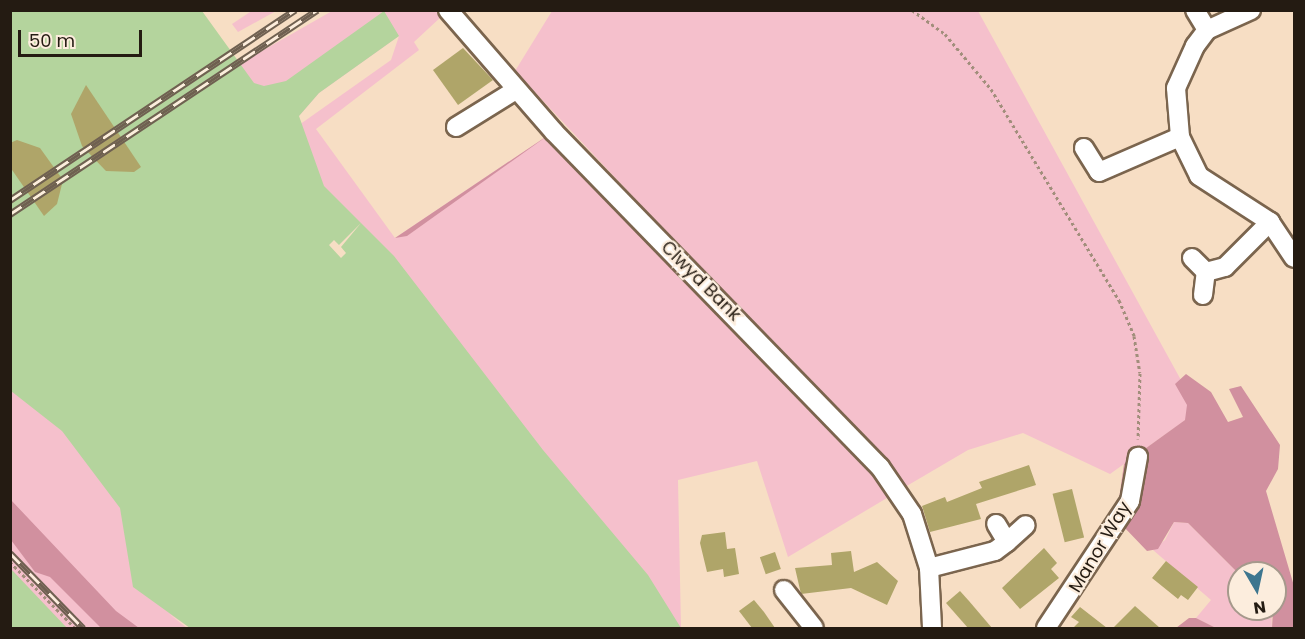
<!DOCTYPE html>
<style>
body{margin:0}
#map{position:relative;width:1305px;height:639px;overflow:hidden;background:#f7dec4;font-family:Poppins,sans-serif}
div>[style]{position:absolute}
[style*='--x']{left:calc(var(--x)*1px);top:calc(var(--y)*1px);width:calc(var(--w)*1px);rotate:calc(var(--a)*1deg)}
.green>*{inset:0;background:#f5c0cc}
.forest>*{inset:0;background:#d1909f}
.water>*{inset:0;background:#b4d49d}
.pier>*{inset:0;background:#f7dec4}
.building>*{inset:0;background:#afa569;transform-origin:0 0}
.path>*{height:3px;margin-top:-1.5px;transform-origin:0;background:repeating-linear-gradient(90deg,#a18e7b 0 3px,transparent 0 6px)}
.roads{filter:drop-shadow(2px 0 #7b654e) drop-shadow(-2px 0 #7b654e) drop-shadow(0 2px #7b654e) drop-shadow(0 -2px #7b654e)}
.minor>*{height:18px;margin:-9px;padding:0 9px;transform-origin:9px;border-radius:9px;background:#fff}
.tram>*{height:1.5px;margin:-0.75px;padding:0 0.75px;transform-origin:0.75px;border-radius:0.75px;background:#6f6051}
.rail>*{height:7px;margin-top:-3.5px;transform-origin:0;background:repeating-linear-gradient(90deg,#fceddd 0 14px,#6f6051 0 28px);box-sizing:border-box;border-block:2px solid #6f6051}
span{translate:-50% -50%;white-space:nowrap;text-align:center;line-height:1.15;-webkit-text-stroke:4.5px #fceddd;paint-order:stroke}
.street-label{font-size:18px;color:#241b12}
.frame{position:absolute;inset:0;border:12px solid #241b12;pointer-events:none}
.north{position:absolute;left:1227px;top:561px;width:60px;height:60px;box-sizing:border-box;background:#fceddd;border:2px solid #a6998c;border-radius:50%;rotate:171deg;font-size:16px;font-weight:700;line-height:24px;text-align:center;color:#241b12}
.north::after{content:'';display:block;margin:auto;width:21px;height:27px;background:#3d768f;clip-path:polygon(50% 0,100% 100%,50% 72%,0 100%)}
.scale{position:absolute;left:18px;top:30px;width:124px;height:27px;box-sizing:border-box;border:3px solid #241b12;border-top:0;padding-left:8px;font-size:18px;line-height:21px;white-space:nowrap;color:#241b12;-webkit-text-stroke:4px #fceddd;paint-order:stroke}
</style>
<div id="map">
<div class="green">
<i style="clip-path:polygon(253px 10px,276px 11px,238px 32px,232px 24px)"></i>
<i style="clip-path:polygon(evenodd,332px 11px,437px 11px,442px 16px,414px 42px,419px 50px,316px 129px,395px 238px,550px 134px,892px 495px,788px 557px,757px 461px,678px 480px,681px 628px,574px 628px,225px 72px,332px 11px,399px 36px,391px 60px,299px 125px,299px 116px,319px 93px,399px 36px)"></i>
<i style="clip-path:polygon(552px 11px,978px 11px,1198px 411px,1110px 474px,1023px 433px,968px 450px,905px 487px,515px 71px)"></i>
<i style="clip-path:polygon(11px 308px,190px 628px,168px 613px,187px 628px,11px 628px)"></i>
<i style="clip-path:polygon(1174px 522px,1188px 523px,1239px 574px,1239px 609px,1271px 609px,1272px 628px,1216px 628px,1196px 618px,1211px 600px,1153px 550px,1165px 540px)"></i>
</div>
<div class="forest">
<i style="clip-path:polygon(550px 134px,407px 236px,395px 238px)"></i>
<i style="clip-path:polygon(1186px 374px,1211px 392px,1228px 422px,1243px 417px,1229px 389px,1241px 386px,1280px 445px,1278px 469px,1266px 491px,1294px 586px,1294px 628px,1272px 628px,1275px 573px,1239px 574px,1188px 523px,1174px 522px,1158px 549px,1147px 551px,1123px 526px,1119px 499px,1124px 464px,1185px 420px,1187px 405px,1175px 384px)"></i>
<i style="clip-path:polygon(11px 500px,116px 611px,139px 628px,101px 628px,50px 577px,35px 572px,11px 540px)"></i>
<i style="clip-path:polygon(1189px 618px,1196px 618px,1216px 628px,1176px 628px)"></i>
</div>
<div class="water">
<i style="clip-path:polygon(11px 11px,202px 11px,254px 83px,264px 86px,286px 81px,384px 11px,399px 36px,319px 93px,299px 116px,324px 186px,394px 256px,543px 450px,648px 575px,681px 628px,190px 628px,133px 587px,120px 508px,62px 431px,11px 391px)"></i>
<i style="clip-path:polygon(10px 569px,11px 569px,67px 628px,11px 628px)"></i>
</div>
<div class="pier">
<i style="clip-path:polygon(361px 223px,341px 247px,346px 253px,341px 258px,329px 245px,334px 240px,339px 245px)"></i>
</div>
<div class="building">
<i style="clip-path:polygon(463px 48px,493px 80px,458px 105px,433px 70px)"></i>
<i style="clip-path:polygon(86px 85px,141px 167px,134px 172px,106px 171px,82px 146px,71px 114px)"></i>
<i style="clip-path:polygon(17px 140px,40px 148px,63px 180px,57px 204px,44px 216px,10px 167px,10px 143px)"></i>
<i style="clip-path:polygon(1029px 465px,1036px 485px,976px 504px,981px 519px,930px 532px,922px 506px,945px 497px,947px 502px,982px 488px,979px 482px)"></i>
<i style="left:1072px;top:489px;width:50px;height:20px;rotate:76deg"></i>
<i style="clip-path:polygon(725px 532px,727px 549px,735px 548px,739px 574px,724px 577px,723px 569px,707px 572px,700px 543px,702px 535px)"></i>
<i style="clip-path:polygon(1044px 548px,1057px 563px,1051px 569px,1059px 578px,1020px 609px,1002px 588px)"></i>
<i style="clip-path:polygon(851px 551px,854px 572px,877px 562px,898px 581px,887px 605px,851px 588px,801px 594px,795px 568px,832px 565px,831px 553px)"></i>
<i style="left:775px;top:552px;width:18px;height:16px;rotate:71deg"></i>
<i style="clip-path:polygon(1166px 561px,1198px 587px,1188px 600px,1181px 595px,1178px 599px,1152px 578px)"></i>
<i style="clip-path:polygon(960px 591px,969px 601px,992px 628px,968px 628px,946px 603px)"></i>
<i style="clip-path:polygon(754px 600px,764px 612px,775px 628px,752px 628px,739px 611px)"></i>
<i style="clip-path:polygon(1135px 606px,1160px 628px,1113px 628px)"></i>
<i style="clip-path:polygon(1080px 607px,1107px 628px,1073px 628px,1079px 622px,1071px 617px)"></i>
</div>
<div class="path">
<i style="--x:912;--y:10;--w:41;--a:36"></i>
<i style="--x:945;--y:34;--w:72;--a:50.1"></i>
<i style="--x:991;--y:89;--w:247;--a:58.8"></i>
<i style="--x:1119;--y:300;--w:39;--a:67"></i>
<i style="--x:1134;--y:336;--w:37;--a:81"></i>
<i style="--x:1140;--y:373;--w:66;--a:91.7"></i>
<i style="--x:10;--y:562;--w:93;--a:45.4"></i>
</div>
<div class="roads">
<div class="minor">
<i style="--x:448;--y:10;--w:162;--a:49"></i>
<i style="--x:554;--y:132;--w:467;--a:45.8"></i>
<i style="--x:880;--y:467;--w:57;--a:55.8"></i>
<i style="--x:912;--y:514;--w:57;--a:72.5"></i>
<i style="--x:929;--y:568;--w:60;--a:87.1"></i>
<i style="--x:1195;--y:10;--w:23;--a:59"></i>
<i style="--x:1251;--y:10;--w:48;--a:155.6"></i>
<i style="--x:1207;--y:30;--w:20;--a:127"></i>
<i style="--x:1195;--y:46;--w:46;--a:114.3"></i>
<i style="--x:1176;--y:88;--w:49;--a:85.3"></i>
<i style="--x:1180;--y:137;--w:43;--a:64"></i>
<i style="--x:1199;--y:176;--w:85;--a:32.9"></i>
<i style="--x:1270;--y:222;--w:43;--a:56.3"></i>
<i style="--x:456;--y:127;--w:70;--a:-31.7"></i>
<i style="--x:1084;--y:148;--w:28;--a:58"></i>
<i style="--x:1099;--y:172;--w:88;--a:-23.4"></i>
<i style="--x:1192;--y:258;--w:20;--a:45"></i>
<i style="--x:1203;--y:295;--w:23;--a:-83"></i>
<i style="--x:1206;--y:272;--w:20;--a:-15"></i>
<i style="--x:1225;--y:267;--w:64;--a:-45"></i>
<i style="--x:1007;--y:542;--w:25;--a:-42"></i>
<i style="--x:929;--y:568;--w:68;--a:-14.4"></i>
<i style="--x:995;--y:551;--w:15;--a:-37"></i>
<i style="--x:1007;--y:542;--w:21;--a:-121"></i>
<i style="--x:784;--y:590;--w:48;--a:51.7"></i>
<i style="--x:1046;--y:628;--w:152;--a:-56.5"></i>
<i style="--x:1130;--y:501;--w:45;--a:-79.7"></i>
</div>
</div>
<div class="tram">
<i style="--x:10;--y:553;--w:105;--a:45.8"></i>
</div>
<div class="rail">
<i style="--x:10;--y:200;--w:343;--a:-33.7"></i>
<i style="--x:10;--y:214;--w:369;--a:-33.6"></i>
<i style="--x:10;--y:553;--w:105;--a:45.8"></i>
</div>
<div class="street-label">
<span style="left:701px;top:281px;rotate:45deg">Clwyd Bank</span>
<span style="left:1100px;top:547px;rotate:-59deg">Manor Way</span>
</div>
<div class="frame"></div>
<div class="north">N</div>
<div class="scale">50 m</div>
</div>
